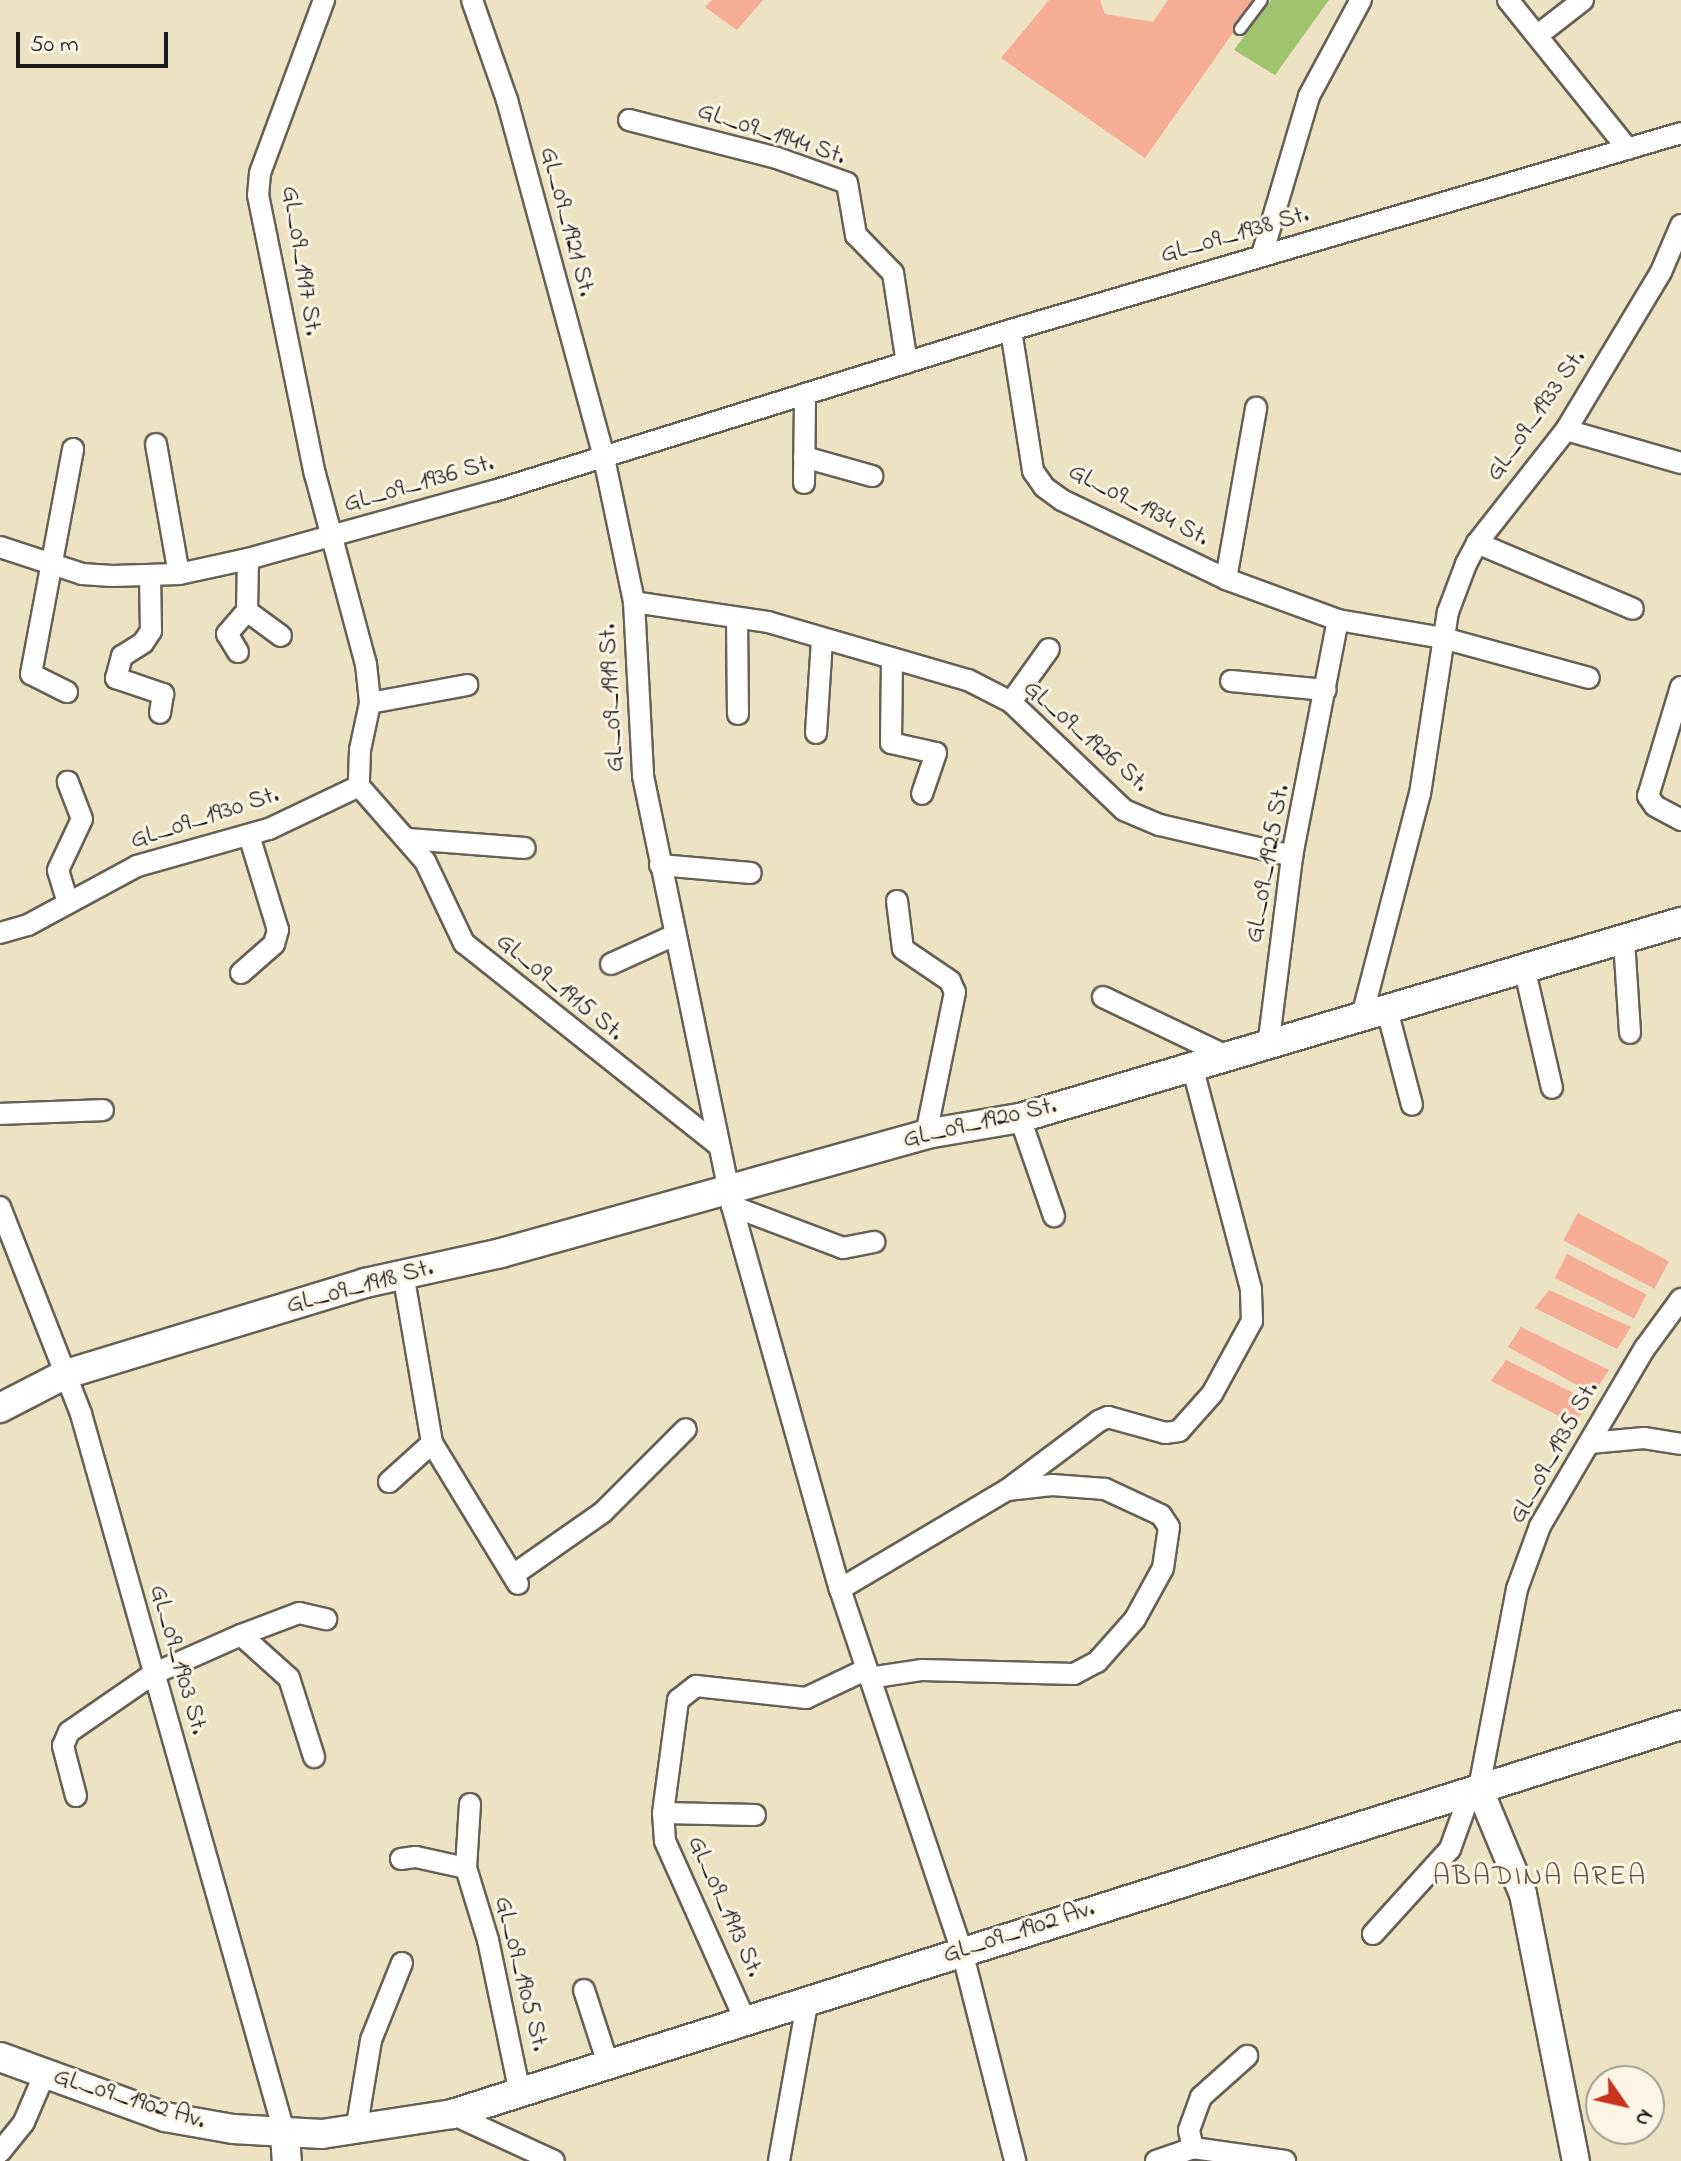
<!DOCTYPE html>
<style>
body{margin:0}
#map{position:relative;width:1681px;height:2161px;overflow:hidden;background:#ede2c1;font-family:"Indie Flower",sans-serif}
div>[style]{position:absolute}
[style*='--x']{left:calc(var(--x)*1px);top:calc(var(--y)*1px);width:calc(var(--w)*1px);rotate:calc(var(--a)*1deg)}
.green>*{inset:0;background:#9fc36e}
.building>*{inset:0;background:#f5ad96;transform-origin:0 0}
.roads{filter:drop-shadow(2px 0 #656156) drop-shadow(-2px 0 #656156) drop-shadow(0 2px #656156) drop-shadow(0 -2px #656156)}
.service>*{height:10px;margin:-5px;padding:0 5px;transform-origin:5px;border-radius:5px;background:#fff}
.minor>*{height:20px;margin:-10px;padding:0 10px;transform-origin:10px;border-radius:10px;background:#fff}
.tertiary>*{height:26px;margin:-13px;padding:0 13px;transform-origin:13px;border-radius:13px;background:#fff}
.secondary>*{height:28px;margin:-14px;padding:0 14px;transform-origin:14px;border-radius:14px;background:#fff}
span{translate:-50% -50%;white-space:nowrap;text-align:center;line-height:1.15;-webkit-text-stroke:6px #fcf5e5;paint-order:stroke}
.street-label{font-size:26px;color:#1c1c1c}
.neighbourhood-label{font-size:28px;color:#684f47;letter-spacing:2px}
.north{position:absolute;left:1585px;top:2065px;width:80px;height:80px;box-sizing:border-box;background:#fcf5e5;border:2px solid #a29e95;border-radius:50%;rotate:124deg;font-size:22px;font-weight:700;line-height:32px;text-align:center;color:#1c1c1c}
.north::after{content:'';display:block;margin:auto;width:28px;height:36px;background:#c8321e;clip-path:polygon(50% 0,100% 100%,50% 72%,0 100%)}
.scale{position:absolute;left:16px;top:32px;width:152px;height:36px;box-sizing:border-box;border:4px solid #1c1c1c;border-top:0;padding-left:10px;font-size:24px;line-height:28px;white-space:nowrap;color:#1c1c1c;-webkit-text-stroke:6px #fcf5e5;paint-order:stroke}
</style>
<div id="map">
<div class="green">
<i style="clip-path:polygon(1271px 0,1329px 0,1275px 75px,1234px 50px)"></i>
</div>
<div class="building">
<i style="clip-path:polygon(712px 0,763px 0,737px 30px,705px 7px)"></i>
<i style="clip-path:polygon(1049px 0,1100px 0,1105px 14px,1153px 22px,1168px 0,1256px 0,1145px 158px,1001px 58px)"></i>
<i style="left:1578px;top:1213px;width:103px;height:31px;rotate:28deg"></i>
<i style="left:1567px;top:1254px;width:89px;height:27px;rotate:27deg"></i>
<i style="clip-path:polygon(1549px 1290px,1631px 1327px,1617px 1349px,1535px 1308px)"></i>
<i style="clip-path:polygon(1521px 1327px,1609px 1370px,1593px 1394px,1508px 1347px)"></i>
<i style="clip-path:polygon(1506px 1360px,1590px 1401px,1574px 1424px,1491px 1381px)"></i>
</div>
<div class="roads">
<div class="service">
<i style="--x:1240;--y:29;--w:36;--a:-53"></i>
</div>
<div class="minor">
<i style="--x:324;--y:0;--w:184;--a:110.3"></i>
<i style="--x:260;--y:173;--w:22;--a:95"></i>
<i style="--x:258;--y:195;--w:285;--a:78.5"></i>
<i style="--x:315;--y:474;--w:197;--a:75"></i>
<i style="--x:366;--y:664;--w:39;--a:84"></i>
<i style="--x:370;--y:703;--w:48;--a:102"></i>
<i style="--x:360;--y:750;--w:36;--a:92"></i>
<i style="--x:359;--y:786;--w:100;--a:48.7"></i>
<i style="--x:425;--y:861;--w:91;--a:64.6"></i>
<i style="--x:464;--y:943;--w:323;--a:38.5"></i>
<i style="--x:472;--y:0;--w:106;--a:70.7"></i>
<i style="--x:507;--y:100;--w:371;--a:74.8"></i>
<i style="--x:604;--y:458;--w:147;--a:78.2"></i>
<i style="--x:634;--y:602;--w:174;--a:87"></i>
<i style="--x:643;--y:776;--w:439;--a:78.3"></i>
<i style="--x:732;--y:1206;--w:398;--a:74.3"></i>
<i style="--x:840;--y:1589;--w:382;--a:71.4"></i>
<i style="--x:962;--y:1951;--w:217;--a:75.8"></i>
<i style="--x:1508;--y:0;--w:191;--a:51.2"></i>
<i style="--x:1538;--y:35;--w:57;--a:-37.9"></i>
<i style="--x:629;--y:120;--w:153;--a:14.4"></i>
<i style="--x:777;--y:158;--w:74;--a:19.7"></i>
<i style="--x:847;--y:183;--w:53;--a:80.2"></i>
<i style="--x:856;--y:235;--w:53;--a:45.8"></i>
<i style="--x:893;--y:273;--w:91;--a:81.2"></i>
<i style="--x:1262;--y:255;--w:166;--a:-73.5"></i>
<i style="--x:1309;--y:96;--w:109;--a:-61.6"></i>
<i style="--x:1011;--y:330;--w:143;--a:81.1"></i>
<i style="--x:1033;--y:471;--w:19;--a:55"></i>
<i style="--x:1044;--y:487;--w:22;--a:36"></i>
<i style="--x:1062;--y:500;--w:182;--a:25.7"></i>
<i style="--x:1226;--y:579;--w:119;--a:20.1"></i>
<i style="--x:1338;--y:620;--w:107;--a:9.7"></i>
<i style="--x:1443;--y:638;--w:151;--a:15.3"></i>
<i style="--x:1566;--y:430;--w:120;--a:16"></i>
<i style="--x:156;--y:444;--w:132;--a:80"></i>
<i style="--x:804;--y:457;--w:71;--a:15.6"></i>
<i style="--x:804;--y:483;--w:88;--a:-89.3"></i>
<i style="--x:1477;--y:543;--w:169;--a:22.9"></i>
<i style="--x:0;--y:547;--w:86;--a:18.2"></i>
<i style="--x:82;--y:574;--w:30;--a:4"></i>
<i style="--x:112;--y:576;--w:67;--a:-1.7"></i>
<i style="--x:179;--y:574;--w:71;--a:-12.3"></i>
<i style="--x:248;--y:559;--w:255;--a:-15.5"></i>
<i style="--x:494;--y:491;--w:541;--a:-17.3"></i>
<i style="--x:1011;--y:330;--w:698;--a:-16.38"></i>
<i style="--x:150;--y:575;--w:56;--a:89"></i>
<i style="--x:151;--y:631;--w:14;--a:124"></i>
<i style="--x:143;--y:643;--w:25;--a:148"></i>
<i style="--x:122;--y:656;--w:23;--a:105"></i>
<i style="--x:116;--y:678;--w:50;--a:18.8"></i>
<i style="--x:163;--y:694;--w:19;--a:99"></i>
<i style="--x:1226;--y:579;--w:174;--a:-80"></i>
<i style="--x:634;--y:602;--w:135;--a:8.5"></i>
<i style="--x:768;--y:622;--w:208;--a:16.2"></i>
<i style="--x:968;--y:680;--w:48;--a:27.1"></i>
<i style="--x:1011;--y:702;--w:156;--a:43.7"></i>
<i style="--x:1124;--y:810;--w:39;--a:23"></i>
<i style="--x:1160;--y:825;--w:136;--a:13.2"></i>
<i style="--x:247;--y:611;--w:42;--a:36.3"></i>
<i style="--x:737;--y:619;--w:95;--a:89.4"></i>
<i style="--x:238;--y:652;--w:21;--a:-121"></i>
<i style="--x:227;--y:634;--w:30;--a:-49"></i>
<i style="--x:247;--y:611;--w:52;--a:-88.9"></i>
<i style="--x:892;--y:660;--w:83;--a:90.7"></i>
<i style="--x:891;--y:743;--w:46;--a:12.5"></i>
<i style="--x:936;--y:753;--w:43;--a:108.9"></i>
<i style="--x:1231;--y:681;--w:95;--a:5.4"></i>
<i style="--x:1681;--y:687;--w:114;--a:106.8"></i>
<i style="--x:1648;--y:796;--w:12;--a:55"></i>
<i style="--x:1655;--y:806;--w:30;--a:28"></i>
<i style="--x:67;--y:692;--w:40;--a:-153.4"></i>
<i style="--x:31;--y:674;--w:229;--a:-79.4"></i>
<i style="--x:1011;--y:702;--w:65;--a:-54.4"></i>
<i style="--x:370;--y:703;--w:99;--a:-10.5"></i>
<i style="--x:816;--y:733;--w:93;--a:-86.3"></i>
<i style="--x:408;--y:839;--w:117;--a:4.4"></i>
<i style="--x:660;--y:865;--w:91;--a:5"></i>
<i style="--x:897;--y:901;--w:48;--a:82.9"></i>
<i style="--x:903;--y:949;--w:57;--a:34.2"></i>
<i style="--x:950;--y:981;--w:12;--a:66"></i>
<i style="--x:955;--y:992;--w:145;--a:101.5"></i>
<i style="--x:68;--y:903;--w:34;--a:-107"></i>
<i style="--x:58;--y:870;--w:56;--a:-64.8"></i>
<i style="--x:82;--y:819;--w:40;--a:-111"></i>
<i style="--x:0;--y:933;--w:29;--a:-16"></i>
<i style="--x:28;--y:925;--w:124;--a:-28.4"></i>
<i style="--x:137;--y:866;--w:137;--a:-15.7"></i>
<i style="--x:269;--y:829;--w:100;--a:-25.5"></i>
<i style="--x:1624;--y:940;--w:93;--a:86.3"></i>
<i style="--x:611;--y:964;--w:70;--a:-24.4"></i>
<i style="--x:1524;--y:967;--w:124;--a:77"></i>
<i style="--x:241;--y:973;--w:44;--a:-41.3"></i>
<i style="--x:274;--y:944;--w:15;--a:-74"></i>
<i style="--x:278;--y:930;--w:99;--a:-107"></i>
<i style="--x:1103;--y:997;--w:142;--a:25.5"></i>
<i style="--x:1386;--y:1006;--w:102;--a:75.3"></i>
<i style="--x:1362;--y:1016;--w:229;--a:-75.4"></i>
<i style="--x:1420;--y:794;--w:184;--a:-81.3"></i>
<i style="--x:1448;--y:612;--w:51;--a:-69.4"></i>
<i style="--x:1466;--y:564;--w:24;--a:-62"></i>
<i style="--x:1477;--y:543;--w:144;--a:-51.8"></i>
<i style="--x:1566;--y:430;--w:184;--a:-59"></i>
<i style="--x:1661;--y:272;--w:51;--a:-66.9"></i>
<i style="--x:1268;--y:1047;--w:193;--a:-82.8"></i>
<i style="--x:1292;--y:856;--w:240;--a:-79"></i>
<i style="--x:0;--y:1114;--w:103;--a:-2.2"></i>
<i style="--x:1020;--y:1118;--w:104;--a:70.9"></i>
<i style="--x:732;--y:1206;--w:119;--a:20.7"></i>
<i style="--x:843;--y:1248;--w:32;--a:-11"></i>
<i style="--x:0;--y:1207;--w:222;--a:68.6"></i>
<i style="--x:81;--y:1414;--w:749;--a:74.2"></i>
<i style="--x:403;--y:1273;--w:172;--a:80.3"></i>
<i style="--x:432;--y:1443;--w:165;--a:58.6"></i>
<i style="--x:1590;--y:1443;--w:54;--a:-5.3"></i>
<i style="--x:1644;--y:1438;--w:37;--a:9"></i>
<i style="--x:389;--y:1482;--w:58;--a:-42.2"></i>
<i style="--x:516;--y:1573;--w:106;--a:-35"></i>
<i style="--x:603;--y:1512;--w:117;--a:-45"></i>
<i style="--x:840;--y:1589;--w:194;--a:-30.7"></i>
<i style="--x:1007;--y:1490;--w:115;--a:-36.9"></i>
<i style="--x:1099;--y:1421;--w:10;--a:-24"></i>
<i style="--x:1108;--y:1417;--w:59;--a:15.7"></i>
<i style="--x:1165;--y:1433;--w:14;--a:-8"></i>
<i style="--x:1179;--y:1431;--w:50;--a:-48.3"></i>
<i style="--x:1212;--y:1394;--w:83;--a:-61.3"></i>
<i style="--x:1252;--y:1321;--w:32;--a:-92"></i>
<i style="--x:1251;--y:1289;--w:228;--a:-104.8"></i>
<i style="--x:241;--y:1635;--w:64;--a:41.9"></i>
<i style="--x:289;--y:1678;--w:83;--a:72.4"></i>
<i style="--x:869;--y:1678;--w:54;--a:-8.6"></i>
<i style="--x:922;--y:1670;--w:152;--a:1.5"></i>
<i style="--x:1074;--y:1674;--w:26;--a:-28"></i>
<i style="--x:1097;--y:1662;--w:57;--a:-48.5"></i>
<i style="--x:1135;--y:1619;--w:58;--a:-61.2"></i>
<i style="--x:1163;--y:1568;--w:41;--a:-81.7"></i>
<i style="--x:1169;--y:1527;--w:14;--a:-124"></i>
<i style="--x:1161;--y:1515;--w:62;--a:-155.1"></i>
<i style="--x:1105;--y:1489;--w:53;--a:-175.7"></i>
<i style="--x:1052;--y:1485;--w:45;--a:173.7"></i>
<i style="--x:1479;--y:1788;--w:203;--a:-79.2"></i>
<i style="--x:1517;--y:1589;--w:67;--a:-69.9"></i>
<i style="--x:1540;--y:1526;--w:207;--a:-59.5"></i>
<i style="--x:1645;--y:1348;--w:61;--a:-53.7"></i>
<i style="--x:76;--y:1796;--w:52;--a:-104.6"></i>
<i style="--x:63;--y:1746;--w:15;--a:-67"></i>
<i style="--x:69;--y:1732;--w:102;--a:-34.6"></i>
<i style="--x:153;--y:1674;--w:96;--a:-23.9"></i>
<i style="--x:241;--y:1635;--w:62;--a:-20.8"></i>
<i style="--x:299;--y:1613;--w:28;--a:13"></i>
<i style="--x:470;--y:1804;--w:64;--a:93.6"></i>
<i style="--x:466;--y:1868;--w:75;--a:73"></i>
<i style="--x:488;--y:1940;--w:156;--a:78.2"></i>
<i style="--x:663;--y:1813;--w:92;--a:1.2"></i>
<i style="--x:401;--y:1859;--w:15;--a:-8"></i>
<i style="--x:416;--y:1857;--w:51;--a:12.4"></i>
<i style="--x:1373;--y:1934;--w:115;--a:-47.8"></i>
<i style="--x:1450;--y:1849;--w:62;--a:-70.1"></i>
<i style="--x:584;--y:1990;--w:78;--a:72"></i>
<i style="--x:745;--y:2020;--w:196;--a:-114.1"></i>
<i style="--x:665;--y:1841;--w:28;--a:-94"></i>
<i style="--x:663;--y:1813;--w:114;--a:-82.4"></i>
<i style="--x:678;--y:1700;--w:23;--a:-38"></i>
<i style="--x:696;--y:1686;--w:111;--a:6.2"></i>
<i style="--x:806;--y:1698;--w:65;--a:-25.4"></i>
<i style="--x:452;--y:2114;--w:112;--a:24.7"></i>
<i style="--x:356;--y:2131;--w:92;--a:-80.6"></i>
<i style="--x:371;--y:2040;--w:83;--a:-68.1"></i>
<i style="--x:1193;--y:2148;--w:18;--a:-103"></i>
<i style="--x:1189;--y:2130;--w:35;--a:-70"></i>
<i style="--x:1201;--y:2097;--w:62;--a:-41.7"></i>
<i style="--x:0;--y:2152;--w:38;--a:-51"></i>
<i style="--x:24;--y:2122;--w:53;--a:-66.8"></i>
<i style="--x:779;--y:2161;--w:166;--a:-79.9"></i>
<i style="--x:1156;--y:2161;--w:39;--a:-19"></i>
<i style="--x:1193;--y:2148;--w:93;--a:8"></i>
</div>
<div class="tertiary">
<i style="--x:1479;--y:1788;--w:115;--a:67.5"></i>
<i style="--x:1523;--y:1894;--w:272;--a:78.8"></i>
</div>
<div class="secondary">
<i style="--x:0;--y:1408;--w:74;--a:-27.3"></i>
<i style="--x:66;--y:1374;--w:313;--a:-16.9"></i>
<i style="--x:365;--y:1283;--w:139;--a:-12.4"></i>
<i style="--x:501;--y:1253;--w:441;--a:-15.6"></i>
<i style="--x:926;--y:1134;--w:95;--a:-9.7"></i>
<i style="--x:1020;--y:1118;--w:689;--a:-16.52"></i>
<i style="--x:0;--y:2057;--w:176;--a:20"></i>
<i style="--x:165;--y:2117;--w:69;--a:10"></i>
<i style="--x:233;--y:2129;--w:89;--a:3.2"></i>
<i style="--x:322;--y:2134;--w:132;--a:-8.7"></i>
<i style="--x:452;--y:2114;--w:1289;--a:-17.56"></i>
<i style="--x:285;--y:2135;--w:26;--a:86"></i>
</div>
</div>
<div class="street-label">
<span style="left:771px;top:135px;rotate:18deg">GL_09_1944 St.</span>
<span style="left:566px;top:222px;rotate:75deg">GL_09_1921 St.</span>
<span style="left:1235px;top:236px;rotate:-16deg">GL_09_1938 St.</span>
<span style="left:300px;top:261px;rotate:81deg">GL_09_1917 St.</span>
<span style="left:1537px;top:416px;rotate:-55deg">GL_09_1933 St.</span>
<span style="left:419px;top:485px;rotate:-16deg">GL_09_1936 St.</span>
<span style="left:1138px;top:506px;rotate:27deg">GL_09_1934 St.</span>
<span style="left:613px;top:698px;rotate:-93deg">GL_09_1919 St.</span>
<span style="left:1085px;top:737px;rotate:41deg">GL_09_1926 St.</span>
<span style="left:205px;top:819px;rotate:-18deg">GL_09_1930 St.</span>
<span style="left:1269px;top:864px;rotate:-80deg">GL_09_1925 St.</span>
<span style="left:559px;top:988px;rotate:39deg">GL_09_1915 St.</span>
<span style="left:980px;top:1124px;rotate:-13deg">GL_09_1920 St.</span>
<span style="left:360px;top:1288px;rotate:-15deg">GL_09_1918 St.</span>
<span style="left:1555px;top:1453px;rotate:-61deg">GL_09_1935 St.</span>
<span style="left:177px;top:1660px;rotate:74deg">GL_09_1903 St.</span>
<span style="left:724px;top:1907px;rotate:66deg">GL_09_1913 St.</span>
<span style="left:1019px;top:1933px;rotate:-18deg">GL_09_1902 Av.</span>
<span style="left:520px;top:1974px;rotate:76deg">GL_09_1905 St.</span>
<span style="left:129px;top:2100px;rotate:17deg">GL_09_1902 Av.</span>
</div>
<div class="neighbourhood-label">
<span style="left:1540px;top:1878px">ABADINA AREA</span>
</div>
<div class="north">N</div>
<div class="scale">50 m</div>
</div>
